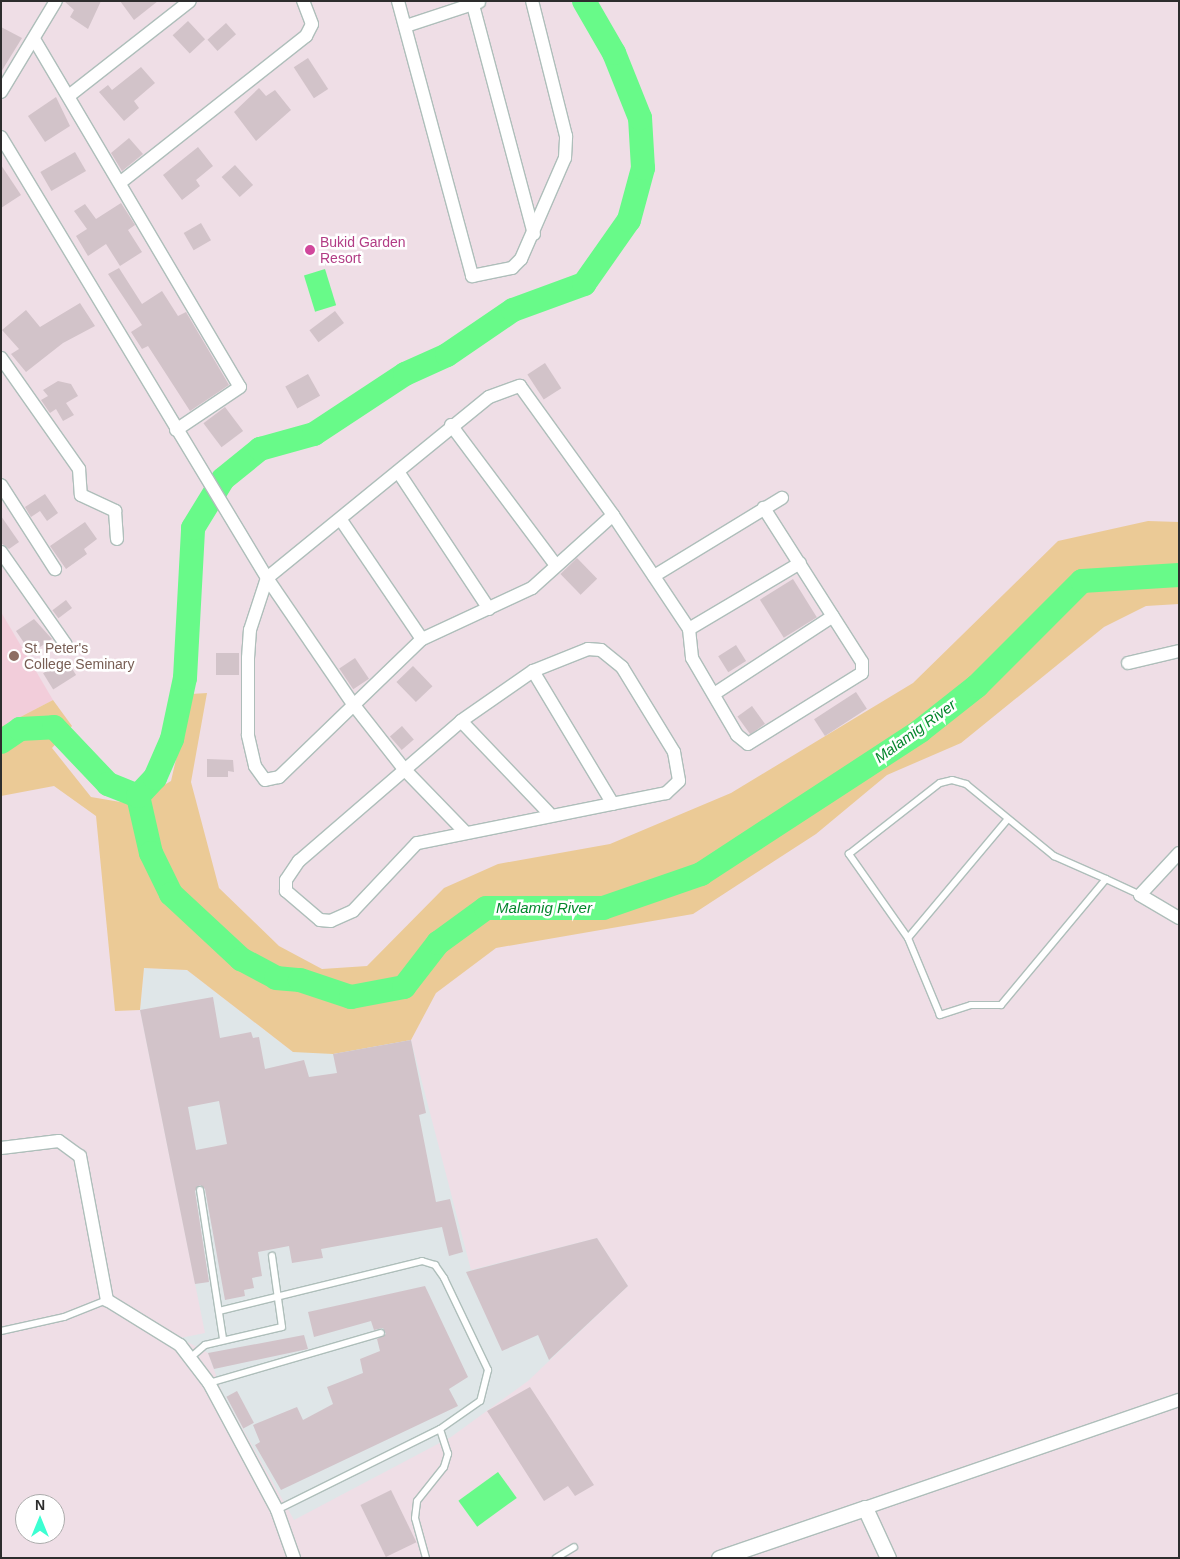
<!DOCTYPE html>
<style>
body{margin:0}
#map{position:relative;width:1180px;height:1559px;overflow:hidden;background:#efdee6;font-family:Helvetica,sans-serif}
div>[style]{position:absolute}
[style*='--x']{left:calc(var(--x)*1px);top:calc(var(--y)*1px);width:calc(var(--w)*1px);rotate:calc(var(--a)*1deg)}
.industrial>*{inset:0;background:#dfe6e8}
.education>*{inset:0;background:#f2cdda}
.green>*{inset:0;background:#ebca96}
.water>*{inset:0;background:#68fa89;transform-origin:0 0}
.river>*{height:24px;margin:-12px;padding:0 12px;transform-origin:12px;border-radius:12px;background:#68fa89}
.building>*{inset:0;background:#d2c3c9;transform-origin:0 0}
.roads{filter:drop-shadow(1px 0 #aebeba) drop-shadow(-1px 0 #aebeba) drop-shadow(0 1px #aebeba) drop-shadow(0 -1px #aebeba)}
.service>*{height:6px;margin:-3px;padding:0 3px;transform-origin:3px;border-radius:3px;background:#fff}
.minor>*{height:12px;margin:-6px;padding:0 6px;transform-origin:6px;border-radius:6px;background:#fff}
.tertiary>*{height:15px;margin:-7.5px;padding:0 7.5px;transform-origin:7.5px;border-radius:7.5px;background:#fff}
.dots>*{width:14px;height:14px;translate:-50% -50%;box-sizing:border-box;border:2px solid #fff;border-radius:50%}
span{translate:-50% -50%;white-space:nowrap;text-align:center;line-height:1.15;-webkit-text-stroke:5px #fff;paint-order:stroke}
.hotel-label{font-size:14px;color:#b23c85}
.left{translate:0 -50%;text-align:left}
.education-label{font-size:14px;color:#785e54}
.water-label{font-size:15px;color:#04862c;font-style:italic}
.frame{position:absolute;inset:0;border:2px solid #2d2d2d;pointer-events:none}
.north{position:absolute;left:15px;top:1494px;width:50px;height:50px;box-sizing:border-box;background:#fff;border:1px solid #ababab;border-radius:50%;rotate:0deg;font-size:14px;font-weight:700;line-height:20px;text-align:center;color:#2d2d2d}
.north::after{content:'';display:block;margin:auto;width:18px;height:22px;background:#3cffd2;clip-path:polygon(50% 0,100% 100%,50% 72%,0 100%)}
</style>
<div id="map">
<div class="industrial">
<i style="clip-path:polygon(144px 968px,187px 970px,293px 1052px,411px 1040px,471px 1270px,597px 1238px,628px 1286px,528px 1381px,451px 1437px,294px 1520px,222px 1392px,208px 1353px,180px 1338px,205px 1333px,140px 1010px)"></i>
</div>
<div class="education">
<i style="clip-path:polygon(1px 612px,53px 700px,1px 727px)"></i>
</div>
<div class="green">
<i style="clip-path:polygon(1148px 521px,1179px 522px,1179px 604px,1146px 606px,1104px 627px,961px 743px,887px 775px,816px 834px,693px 914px,496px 948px,436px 993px,411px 1040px,333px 1054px,293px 1052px,187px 970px,144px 968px,140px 1010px,115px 1011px,96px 816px,54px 786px,1px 796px,1px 727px,53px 700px,72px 726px,52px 748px,91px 797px,132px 804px,171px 781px,191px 694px,207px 693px,191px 782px,219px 888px,279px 946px,322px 969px,367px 966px,444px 888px,498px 864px,610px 844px,731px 793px,913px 683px,1058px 541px)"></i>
</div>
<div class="water">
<i style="left:325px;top:269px;width:38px;height:22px;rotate:73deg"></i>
<i style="left:498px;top:1472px;width:32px;height:49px;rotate:54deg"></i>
</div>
<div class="river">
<i style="--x:1;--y:742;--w:23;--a:-34"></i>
<i style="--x:20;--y:729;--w:34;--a:-3"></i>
<i style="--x:54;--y:727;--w:79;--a:46.5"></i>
<i style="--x:108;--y:784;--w:32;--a:22"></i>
<i style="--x:138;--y:796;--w:58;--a:77.2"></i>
<i style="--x:151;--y:853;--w:46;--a:64"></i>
<i style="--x:171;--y:894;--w:96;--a:42.9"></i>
<i style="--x:241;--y:959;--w:40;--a:28"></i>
<i style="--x:276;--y:978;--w:24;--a:5"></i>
<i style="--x:300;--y:980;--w:54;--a:18.4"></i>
<i style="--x:351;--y:997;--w:54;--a:-10.7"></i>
<i style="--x:404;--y:987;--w:56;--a:-52.3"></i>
<i style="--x:438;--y:943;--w:59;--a:-36.1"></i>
<i style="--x:486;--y:908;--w:117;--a:0"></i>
<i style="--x:603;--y:908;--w:104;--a:-19.1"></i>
<i style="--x:701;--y:874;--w:262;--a:-33.1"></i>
<i style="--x:920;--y:731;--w:73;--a:-38.3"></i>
<i style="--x:977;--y:686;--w:148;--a:-45"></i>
<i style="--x:1082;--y:581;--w:97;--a:-3.5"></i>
<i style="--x:138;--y:796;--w:25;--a:-47"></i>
<i style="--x:155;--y:778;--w:43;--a:-66.4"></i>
<i style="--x:172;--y:739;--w:62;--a:-78"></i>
<i style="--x:185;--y:678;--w:150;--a:-86.9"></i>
<i style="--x:193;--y:528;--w:57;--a:-58.5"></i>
<i style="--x:223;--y:479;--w:48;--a:-39"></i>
<i style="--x:260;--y:449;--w:56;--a:-15.5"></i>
<i style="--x:314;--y:434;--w:109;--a:-33.4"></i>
<i style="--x:405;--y:374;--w:46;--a:-24.3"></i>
<i style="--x:447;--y:355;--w:80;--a:-34.3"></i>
<i style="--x:513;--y:310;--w:76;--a:-20.1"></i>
<i style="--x:584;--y:284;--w:78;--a:-54.9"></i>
<i style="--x:629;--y:220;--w:54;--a:-74.9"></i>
<i style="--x:643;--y:168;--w:50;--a:-93.4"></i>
<i style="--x:640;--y:118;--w:70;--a:-111.8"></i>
<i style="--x:614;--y:53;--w:60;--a:-120"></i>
</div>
<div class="building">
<i style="clip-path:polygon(64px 1px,101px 1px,88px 29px,70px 17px,74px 10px)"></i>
<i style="clip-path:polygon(120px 1px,158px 1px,134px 20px)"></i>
<i style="left:188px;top:21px;width:25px;height:21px;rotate:47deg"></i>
<i style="left:226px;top:23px;width:15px;height:25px;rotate:48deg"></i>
<i style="clip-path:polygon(1px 27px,22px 38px,1px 72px)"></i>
<i style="left:308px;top:58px;width:37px;height:17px;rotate:57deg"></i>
<i style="clip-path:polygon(141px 67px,155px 83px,134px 101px,139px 108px,124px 121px,99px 92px,108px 85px,112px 90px)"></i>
<i style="clip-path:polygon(259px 88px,266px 96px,275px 90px,291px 110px,256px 141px,234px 112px)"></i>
<i style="clip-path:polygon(56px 97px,70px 126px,45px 142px,28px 116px)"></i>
<i style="clip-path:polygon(129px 138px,143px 154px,122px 171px,111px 153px)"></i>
<i style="clip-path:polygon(198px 147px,213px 166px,196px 180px,200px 186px,182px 200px,163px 175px)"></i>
<i style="left:75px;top:152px;width:22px;height:40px;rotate:60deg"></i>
<i style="clip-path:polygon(1px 165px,21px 195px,1px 208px)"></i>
<i style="left:235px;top:165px;width:27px;height:18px;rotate:48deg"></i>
<i style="clip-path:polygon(121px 203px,135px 225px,128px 230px,142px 252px,120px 266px,106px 244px,88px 256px,76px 236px,87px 229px,74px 211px,85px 204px,96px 219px)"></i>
<i style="left:201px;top:223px;width:20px;height:20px;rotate:60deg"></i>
<i style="clip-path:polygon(119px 268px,142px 304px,162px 291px,178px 316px,186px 312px,229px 385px,190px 411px,148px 346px,142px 349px,131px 332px,142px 325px,108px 274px)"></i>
<i style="clip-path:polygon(80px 303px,95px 326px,63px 343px,26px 372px,11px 354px,19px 349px,2px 330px,26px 310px,40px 327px)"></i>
<i style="left:335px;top:311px;width:15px;height:32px;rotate:53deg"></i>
<i style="left:545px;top:363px;width:30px;height:21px;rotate:57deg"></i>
<i style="left:308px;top:374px;width:25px;height:26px;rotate:61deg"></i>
<i style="clip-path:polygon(58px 381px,71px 384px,78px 396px,66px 403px,74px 415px,63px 421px,56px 409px,50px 413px,41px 400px,48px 396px,43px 390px)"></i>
<i style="left:225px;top:407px;width:30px;height:27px;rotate:53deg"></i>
<i style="clip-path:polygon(45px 494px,58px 513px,47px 521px,40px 511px,31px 517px,25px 507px)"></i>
<i style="clip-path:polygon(1px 516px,19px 542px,9px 549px,1px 543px)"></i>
<i style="clip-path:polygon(85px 522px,97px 539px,84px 549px,87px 554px,66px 569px,50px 546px)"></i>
<i style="left:577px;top:558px;width:29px;height:23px;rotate:46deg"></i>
<i style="left:793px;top:579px;width:45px;height:39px;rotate:58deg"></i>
<i style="left:66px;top:600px;width:10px;height:17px;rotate:53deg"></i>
<i style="clip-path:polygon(34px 619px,52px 639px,31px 653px,16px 631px)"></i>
<i style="left:736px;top:645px;width:19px;height:21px;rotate:58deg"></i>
<i style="left:216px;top:653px;width:23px;height:22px"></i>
<i style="left:355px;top:658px;width:25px;height:19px;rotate:56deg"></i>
<i style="left:66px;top:659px;width:19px;height:27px;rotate:58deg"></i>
<i style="left:413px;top:666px;width:28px;height:23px;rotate:46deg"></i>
<i style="left:856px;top:692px;width:20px;height:50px;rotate:57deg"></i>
<i style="left:752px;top:706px;width:22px;height:18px;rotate:54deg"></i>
<i style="left:402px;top:726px;width:18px;height:16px;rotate:49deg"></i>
<i style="clip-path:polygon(207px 759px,233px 760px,234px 772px,228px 771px,228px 777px,207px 777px)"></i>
<i style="clip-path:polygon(evenodd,213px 997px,220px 1038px,251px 1032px,253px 1038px,259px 1037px,265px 1069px,304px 1060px,309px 1077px,337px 1073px,333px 1054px,411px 1040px,426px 1113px,419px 1115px,436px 1202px,450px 1199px,463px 1252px,449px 1256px,442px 1227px,321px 1249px,323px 1258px,292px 1263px,289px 1246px,258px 1252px,262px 1276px,252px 1278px,254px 1288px,244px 1290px,245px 1296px,225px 1300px,205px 1189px,200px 1185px,195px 1191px,209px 1282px,195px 1284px,140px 1010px,213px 997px,219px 1101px,227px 1144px,196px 1150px,188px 1107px,219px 1101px)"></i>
<i style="clip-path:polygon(597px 1238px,628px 1286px,549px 1360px,538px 1335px,502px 1351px,466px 1272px)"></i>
<i style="clip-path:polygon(425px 1286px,468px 1377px,449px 1389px,458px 1406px,281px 1490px,255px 1445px,260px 1442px,253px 1425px,297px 1407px,303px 1420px,333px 1404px,327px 1387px,363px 1373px,360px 1359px,380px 1351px,377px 1339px,386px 1334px,383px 1328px,374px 1330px,371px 1321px,314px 1337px,308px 1312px)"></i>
<i style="clip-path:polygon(304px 1335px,308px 1349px,214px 1369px,208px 1353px)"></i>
<i style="clip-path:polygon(530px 1387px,594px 1485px,575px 1496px,568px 1486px,544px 1501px,487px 1411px)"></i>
<i style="left:237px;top:1391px;width:36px;height:12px;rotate:62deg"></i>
<i style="left:391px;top:1490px;width:58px;height:34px;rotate:64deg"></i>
</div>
<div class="roads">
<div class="service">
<i style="--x:1106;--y:879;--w:164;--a:129.8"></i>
<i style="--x:1001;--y:1005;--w:30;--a:180"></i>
<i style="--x:971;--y:1005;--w:33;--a:162"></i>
<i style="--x:940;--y:1015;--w:83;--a:-112.6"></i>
<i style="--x:908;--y:938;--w:103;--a:-125.1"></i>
<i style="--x:849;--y:854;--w:115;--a:-38"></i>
<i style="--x:940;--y:783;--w:12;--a:-14"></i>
<i style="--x:952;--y:780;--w:15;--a:16"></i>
<i style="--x:966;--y:784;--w:114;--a:39.3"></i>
<i style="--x:1054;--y:856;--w:57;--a:23.9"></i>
<i style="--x:1106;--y:879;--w:38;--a:25"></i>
<i style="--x:908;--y:938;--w:155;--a:-50"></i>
<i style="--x:200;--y:1190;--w:151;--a:81.2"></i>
<i style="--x:219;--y:1311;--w:209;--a:-13.8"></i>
<i style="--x:422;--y:1261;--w:14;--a:17"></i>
<i style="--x:435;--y:1265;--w:16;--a:55"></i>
<i style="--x:444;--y:1278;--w:102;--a:64.4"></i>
<i style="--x:488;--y:1370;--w:32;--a:104"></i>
<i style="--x:480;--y:1401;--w:49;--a:145"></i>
<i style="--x:440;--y:1429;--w:182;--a:153.6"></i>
<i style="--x:1;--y:1331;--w:65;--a:-12.5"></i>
<i style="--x:64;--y:1317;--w:46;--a:-21.6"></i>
<i style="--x:190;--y:1358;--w:20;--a:-41"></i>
<i style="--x:205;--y:1345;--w:79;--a:-13.2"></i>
<i style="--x:282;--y:1327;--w:72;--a:-98"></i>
<i style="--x:209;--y:1383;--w:179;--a:-16.2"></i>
<i style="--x:426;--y:1558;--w:41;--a:-105.4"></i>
<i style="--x:415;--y:1518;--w:17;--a:-83"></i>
<i style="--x:417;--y:1501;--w:43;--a:-51.5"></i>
<i style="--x:444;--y:1467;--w:14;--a:-73"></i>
<i style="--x:448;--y:1454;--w:26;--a:-108"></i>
<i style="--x:556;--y:1558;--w:21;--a:-31"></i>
</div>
<div class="minor">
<i style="--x:398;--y:1;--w:285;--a:74.9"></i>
<i style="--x:472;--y:276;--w:41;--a:-11.3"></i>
<i style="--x:512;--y:268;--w:13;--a:-45"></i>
<i style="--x:521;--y:259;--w:110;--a:-66.5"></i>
<i style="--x:565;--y:158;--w:22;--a:-87"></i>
<i style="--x:566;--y:136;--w:139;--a:-104.1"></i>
<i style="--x:473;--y:5;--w:237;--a:75.1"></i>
<i style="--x:406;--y:26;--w:77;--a:-18.2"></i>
<i style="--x:34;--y:39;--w:404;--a:59.4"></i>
<i style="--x:240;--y:387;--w:77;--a:146.1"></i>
<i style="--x:1;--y:92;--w:106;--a:-58.9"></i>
<i style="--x:70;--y:95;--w:152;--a:-38.1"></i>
<i style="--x:1;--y:137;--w:515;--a:58.9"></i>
<i style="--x:267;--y:578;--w:153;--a:55.7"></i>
<i style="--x:353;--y:704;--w:83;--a:51.9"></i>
<i style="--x:404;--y:769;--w:86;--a:45.9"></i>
<i style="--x:121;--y:182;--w:236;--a:-38.3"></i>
<i style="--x:306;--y:36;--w:13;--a:-63"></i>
<i style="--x:312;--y:24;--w:25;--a:-111"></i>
<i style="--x:1;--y:358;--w:136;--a:54.9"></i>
<i style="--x:79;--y:469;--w:26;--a:86"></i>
<i style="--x:81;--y:495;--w:38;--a:25"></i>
<i style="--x:115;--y:511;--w:28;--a:86"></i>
<i style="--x:451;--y:425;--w:174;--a:53.2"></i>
<i style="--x:399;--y:473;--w:163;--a:56.5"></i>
<i style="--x:1;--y:485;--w:100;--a:57.3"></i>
<i style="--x:613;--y:515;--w:109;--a:138"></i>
<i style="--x:532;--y:588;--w:121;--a:155.1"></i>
<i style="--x:422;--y:639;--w:199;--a:136"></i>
<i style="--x:279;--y:777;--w:14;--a:168"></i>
<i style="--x:265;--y:780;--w:17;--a:-126"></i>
<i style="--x:255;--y:766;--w:32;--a:-103"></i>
<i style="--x:248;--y:735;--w:77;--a:-90"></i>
<i style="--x:248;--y:658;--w:28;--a:-86"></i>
<i style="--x:250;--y:630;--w:55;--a:-71.9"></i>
<i style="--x:267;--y:578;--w:286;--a:-39.2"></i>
<i style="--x:489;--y:397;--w:33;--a:-20"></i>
<i style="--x:520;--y:386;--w:159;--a:54.2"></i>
<i style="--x:613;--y:515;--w:137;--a:56.3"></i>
<i style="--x:689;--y:629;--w:29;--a:84"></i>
<i style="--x:692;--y:658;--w:89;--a:59.7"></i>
<i style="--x:737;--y:735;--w:14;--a:39"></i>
<i style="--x:748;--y:744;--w:134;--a:-31.9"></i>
<i style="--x:862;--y:673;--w:11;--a:-90"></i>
<i style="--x:862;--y:662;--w:183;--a:-122.5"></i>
<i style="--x:341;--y:520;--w:144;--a:55.8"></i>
<i style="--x:1;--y:552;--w:113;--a:55"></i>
<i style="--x:654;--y:576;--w:150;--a:-31.4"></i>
<i style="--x:689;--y:629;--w:129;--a:-30.7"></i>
<i style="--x:588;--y:649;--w:13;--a:4"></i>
<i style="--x:601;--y:650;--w:27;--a:39"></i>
<i style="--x:622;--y:667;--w:100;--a:58.5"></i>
<i style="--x:674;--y:752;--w:29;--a:80"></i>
<i style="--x:679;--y:781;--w:18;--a:137"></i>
<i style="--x:666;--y:793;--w:254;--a:168.6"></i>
<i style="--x:417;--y:843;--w:93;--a:133.3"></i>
<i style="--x:353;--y:911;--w:24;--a:156"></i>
<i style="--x:331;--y:921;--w:11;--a:-175"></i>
<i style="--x:320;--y:920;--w:45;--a:-139.5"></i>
<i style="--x:286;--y:891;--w:11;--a:-90"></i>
<i style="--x:286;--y:880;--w:23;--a:-56"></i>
<i style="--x:299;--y:861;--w:214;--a:-40.8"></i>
<i style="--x:461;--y:721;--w:88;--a:-34.8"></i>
<i style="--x:533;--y:671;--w:59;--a:-21.8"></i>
<i style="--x:1128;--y:663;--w:52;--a:-13.2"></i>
<i style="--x:533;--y:671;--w:155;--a:59"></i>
<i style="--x:714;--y:694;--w:142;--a:-33.2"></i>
<i style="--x:461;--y:721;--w:127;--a:46.3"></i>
<i style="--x:1179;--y:853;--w:57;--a:132.9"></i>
<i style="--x:1140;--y:895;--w:45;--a:30.5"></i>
<i style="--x:1;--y:1148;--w:58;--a:-6.9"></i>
<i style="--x:59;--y:1141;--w:26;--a:36"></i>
<i style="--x:80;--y:1156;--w:147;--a:79.4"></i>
<i style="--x:107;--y:1300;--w:86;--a:31.7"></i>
<i style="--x:180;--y:1345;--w:48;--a:52.7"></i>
<i style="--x:209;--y:1383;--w:144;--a:61.8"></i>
<i style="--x:277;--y:1510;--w:51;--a:70.5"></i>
<i style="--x:865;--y:1508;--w:332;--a:-19"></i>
</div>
<div class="tertiary">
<i style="--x:719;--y:1558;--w:154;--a:-18.9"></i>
<i style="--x:865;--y:1508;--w:55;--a:65.3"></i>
</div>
</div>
<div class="dots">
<i style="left:310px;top:250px;background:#d1479c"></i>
<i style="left:14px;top:656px;background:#8d6e63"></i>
</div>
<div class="hotel-label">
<span class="left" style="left:320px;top:250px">Bukid Garden<br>Resort</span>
</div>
<div class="education-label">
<span class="left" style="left:24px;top:656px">St. Peter's<br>College Seminary</span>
</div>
<div class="water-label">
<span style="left:915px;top:731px;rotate:-36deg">Malamig River</span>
<span style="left:544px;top:908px">Malamig River</span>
</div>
<div class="frame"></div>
<div class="north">N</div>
</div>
